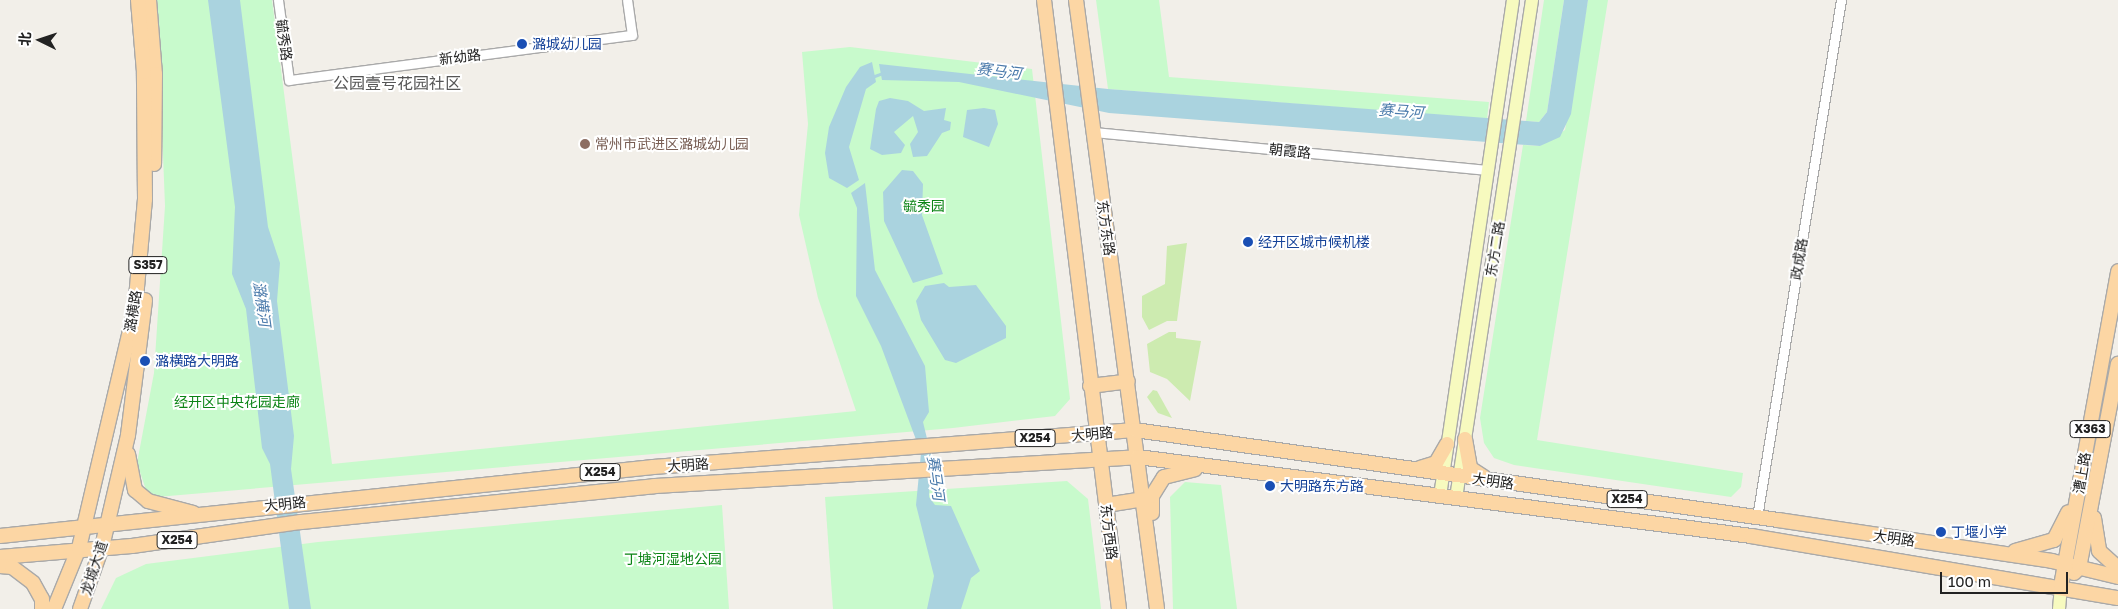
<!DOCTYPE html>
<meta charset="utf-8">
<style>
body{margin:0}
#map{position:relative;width:2118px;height:609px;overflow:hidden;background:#f2efe9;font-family:"Golos Text","Noto Sans SC",sans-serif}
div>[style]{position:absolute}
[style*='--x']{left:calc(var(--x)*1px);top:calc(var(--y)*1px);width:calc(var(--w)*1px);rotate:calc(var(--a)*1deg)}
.grass>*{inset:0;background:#cdebb0}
.park>*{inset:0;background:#c8facc}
.water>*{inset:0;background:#aad3df}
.stream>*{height:2.5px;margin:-1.25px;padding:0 1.25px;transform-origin:1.25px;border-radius:1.25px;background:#aad3df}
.roads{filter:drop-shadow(1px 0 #a9a9a9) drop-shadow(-1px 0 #a9a9a9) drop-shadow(0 1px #a9a9a9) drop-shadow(0 -1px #a9a9a9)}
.street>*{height:9px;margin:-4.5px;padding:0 4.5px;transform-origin:4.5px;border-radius:4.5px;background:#fff}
.secondary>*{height:12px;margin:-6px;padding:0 6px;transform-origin:6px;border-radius:6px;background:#f7fabf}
.primary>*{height:14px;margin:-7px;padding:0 7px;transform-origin:7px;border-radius:7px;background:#fcd6a4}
.dots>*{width:14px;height:14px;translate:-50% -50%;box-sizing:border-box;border:2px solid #fff;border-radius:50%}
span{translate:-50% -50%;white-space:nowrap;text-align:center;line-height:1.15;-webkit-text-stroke:4px #fff;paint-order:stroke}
.shield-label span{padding:1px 4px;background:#fff;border:1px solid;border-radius:4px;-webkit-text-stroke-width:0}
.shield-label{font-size:12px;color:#222;font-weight:700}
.street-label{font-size:14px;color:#222}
.transit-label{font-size:14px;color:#164399}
.left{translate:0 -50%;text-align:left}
.education-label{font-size:14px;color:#785e54}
.park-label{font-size:14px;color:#0c8416}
.water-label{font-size:15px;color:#4a7aab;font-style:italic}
.quarter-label{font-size:16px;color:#555}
.north{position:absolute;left:15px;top:15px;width:50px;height:50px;-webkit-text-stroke:4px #fff;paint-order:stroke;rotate:274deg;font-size:14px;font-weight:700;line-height:20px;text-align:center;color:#222}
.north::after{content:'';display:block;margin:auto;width:18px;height:22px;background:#222;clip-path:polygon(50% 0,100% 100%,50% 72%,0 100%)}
.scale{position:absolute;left:1940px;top:572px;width:128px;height:22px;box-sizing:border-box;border:2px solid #222;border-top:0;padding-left:6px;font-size:15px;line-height:18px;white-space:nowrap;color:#222;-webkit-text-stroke:4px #fff;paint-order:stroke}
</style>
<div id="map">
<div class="grass">
<i style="clip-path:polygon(1187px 243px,1177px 321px,1167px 321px,1149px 330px,1142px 317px,1142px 296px,1165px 284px,1167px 246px)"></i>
<i style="clip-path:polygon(1169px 332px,1176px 332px,1176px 338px,1201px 341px,1190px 401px,1167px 379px,1150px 372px,1147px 344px)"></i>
<i style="clip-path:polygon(1153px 390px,1157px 391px,1172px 418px,1158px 413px,1147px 397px)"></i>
</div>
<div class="park">
<i style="clip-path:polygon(157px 0,272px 0,332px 464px,856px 411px,818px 298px,799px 215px,808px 124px,802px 52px,850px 47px,1032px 69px,1070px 399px,1055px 416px,953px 428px,157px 497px,146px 490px,137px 463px,154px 373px,165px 206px)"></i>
<i style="clip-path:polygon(1096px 0,1159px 0,1169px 77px,1489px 102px,1487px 119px,1108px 89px)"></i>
<i style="clip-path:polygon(1544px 0,1564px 0,1547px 112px,1539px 122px,1526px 121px)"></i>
<i style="clip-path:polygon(1588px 0,1608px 0,1537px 440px,1743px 473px,1741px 487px,1731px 497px,1514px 465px,1494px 458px,1484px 443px,1480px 418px,1523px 145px,1540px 146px,1565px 130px)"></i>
<i style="clip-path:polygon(1067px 481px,1088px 499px,1101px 609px,833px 609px,825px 497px)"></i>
<i style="clip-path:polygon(1185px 482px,1221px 485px,1237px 609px,1173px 609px,1170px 497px)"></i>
<i style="clip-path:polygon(722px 505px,729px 609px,101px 609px,116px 578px,146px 564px,318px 542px)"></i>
</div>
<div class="water">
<i style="clip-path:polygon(208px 0,240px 0,268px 227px,280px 263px,277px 301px,294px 436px,291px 469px,311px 609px,289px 609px,270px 464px,262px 448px,246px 309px,232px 274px,235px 207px)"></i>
<i style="clip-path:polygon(1564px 0,1588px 0,1571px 114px,1560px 137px,1540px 146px,1109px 113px,959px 82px,882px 80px,879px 64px,1108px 89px,1539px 122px,1547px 112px)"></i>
<i style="clip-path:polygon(872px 62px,876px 82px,866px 89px,849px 147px,859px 180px,847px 188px,829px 178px,825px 153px,829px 127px,846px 87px,860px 67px)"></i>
<i style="clip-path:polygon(890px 98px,908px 101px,924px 111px,946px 108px,944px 120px,951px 122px,950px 130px,942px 133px,927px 156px,913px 157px,910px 144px,918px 132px,913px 116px,894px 132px,905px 145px,901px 153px,882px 155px,870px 149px,876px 109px,879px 101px)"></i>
<i style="clip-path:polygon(984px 108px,995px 110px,998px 124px,989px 147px,963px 137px,967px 110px)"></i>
<i style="clip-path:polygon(902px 170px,913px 171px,923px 184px,922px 215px,943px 274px,913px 283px,884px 221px,883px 192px)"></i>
<i style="clip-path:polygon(865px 183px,875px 270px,925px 366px,929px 412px,923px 422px,931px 455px,929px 497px,935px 505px,951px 506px,980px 571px,971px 578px,961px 609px,927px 609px,934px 576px,916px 505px,921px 453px,881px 346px,856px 296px,857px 208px,851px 193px)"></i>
<i style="clip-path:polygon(944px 283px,949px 287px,976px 285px,1006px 326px,1006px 338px,956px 363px,945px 360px,921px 320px,916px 301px,925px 286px)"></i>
</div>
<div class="stream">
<i style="--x:872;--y:77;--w:12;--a:-20"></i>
</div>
<div class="roads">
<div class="street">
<i style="--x:278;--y:0;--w:81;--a:82.2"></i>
<i style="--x:289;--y:80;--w:346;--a:-7.5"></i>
<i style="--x:632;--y:35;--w:35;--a:-98"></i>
<i style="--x:1093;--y:132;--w:397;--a:5.5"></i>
<i style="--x:1757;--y:517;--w:524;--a:-80.77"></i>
</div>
<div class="secondary">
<i style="--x:1440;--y:496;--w:501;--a:-81.63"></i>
<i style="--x:1456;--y:498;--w:504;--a:-81.32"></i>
<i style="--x:2059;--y:609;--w:23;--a:-85"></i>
</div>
<div class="primary">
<i style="--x:149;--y:0;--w:74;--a:85.4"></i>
<i style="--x:155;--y:74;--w:90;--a:90.6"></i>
<i style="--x:1044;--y:0;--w:614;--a:82.98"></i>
<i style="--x:1076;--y:0;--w:614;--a:82.42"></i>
<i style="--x:1090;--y:386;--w:38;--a:-7"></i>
<i style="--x:1465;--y:439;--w:29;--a:80"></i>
<i style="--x:1470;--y:468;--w:17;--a:33"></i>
<i style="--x:128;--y:454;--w:37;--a:79"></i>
<i style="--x:135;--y:490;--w:17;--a:40"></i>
<i style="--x:148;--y:501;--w:47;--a:14.9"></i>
<i style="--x:1420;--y:468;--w:17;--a:-17"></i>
<i style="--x:1436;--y:463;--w:22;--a:-60"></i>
<i style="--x:1106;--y:505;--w:37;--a:-9"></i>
<i style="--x:1152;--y:513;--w:17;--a:-90"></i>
<i style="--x:1152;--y:496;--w:22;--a:-58"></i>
<i style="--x:1164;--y:477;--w:32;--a:-14"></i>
<i style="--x:2094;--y:518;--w:33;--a:81"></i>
<i style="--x:2099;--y:551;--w:25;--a:42"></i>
<i style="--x:0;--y:536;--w:657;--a:-6.03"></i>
<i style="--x:653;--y:467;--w:483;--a:-4.4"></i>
<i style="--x:1135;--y:430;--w:649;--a:7.97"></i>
<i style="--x:1778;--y:520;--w:277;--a:8.5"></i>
<i style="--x:2052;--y:561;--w:68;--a:13.6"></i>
<i style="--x:2015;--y:551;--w:41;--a:-15.8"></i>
<i style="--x:2054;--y:540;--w:31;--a:-63"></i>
<i style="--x:0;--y:557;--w:132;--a:-4.8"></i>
<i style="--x:132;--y:546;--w:171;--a:-8.1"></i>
<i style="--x:301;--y:522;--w:355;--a:-5.8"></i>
<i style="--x:654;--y:486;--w:485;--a:-3.4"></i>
<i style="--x:1138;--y:457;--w:618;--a:7.34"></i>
<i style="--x:1751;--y:536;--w:372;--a:9.6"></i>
<i style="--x:0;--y:566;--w:12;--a:5"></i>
<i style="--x:12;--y:567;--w:26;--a:37"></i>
<i style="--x:33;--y:583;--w:18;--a:61"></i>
<i style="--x:42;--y:599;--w:10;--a:90"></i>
<i style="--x:2074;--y:573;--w:7;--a:-45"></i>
<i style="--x:2079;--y:568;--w:208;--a:-79.2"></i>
<i style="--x:2061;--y:586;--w:320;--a:-79.7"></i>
<i style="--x:54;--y:609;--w:66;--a:-67.7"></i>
<i style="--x:79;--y:548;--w:245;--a:-76.8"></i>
<i style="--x:135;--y:309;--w:110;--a:-84.8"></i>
<i style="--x:145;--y:199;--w:127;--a:-90.5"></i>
<i style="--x:144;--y:72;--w:72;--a:-94.8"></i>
<i style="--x:80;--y:609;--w:66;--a:-70.5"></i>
<i style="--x:102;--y:547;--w:115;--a:-76.9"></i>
<i style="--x:128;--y:435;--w:136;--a:-82.8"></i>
</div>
</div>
<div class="dots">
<i style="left:522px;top:44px;background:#1a4fb4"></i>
<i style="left:585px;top:144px;background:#8d6e63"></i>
<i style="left:1248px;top:242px;background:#1a4fb4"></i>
<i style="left:145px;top:361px;background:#1a4fb4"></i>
<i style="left:1270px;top:486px;background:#1a4fb4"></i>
<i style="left:1941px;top:532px;background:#1a4fb4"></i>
</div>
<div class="shield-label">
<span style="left:148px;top:265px">S357</span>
<span style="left:2090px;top:429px">X363</span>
<span style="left:1035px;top:438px">X254</span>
<span style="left:600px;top:472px">X254</span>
<span style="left:1627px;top:499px">X254</span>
<span style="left:177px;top:540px">X254</span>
</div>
<div class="street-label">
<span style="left:284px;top:40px;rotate:82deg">毓秀路</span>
<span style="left:460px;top:57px;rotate:-7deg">新幼路</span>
<span style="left:1290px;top:151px;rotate:6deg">朝霞路</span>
<span style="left:1106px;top:228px;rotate:82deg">东方东路</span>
<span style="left:1495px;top:249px;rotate:-81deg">东方二路</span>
<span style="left:1799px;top:259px;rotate:-81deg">政成路</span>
<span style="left:133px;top:311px;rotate:-81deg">潞横路</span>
<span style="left:1092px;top:434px;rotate:-5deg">大明路</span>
<span style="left:688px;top:465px;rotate:-4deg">大明路</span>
<span style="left:2082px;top:473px;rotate:-80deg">漕上路</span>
<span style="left:1493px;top:481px;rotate:8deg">大明路</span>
<span style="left:285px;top:504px;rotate:-6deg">大明路</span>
<span style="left:1109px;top:532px;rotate:83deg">东方西路</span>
<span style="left:1894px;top:538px;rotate:8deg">大明路</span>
<span style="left:94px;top:568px;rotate:-72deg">龙城大道</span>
</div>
<div class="transit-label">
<span class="left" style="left:532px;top:44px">潞城幼儿园</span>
<span class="left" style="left:1258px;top:242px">经开区城市候机楼</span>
<span class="left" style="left:155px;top:361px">潞横路大明路</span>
<span class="left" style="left:1280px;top:486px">大明路东方路</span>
<span class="left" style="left:1951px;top:532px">丁堰小学</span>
</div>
<div class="education-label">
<span class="left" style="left:595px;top:144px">常州市武进区潞城幼儿园</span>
</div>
<div class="park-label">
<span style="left:924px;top:206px">毓秀园</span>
<span style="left:237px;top:402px">经开区中央花园走廊</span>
<span style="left:673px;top:559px">丁塘河湿地公园</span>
</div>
<div class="water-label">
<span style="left:999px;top:71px;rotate:7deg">赛马河</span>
<span style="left:1401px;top:111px;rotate:4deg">赛马河</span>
<span style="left:262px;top:304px;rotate:82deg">潞横河</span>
<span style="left:936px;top:478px;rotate:82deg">赛马河</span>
</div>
<div class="quarter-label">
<span style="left:397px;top:83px">公园壹号花园社区</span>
</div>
<div class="north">北</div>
<div class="scale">100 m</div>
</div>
